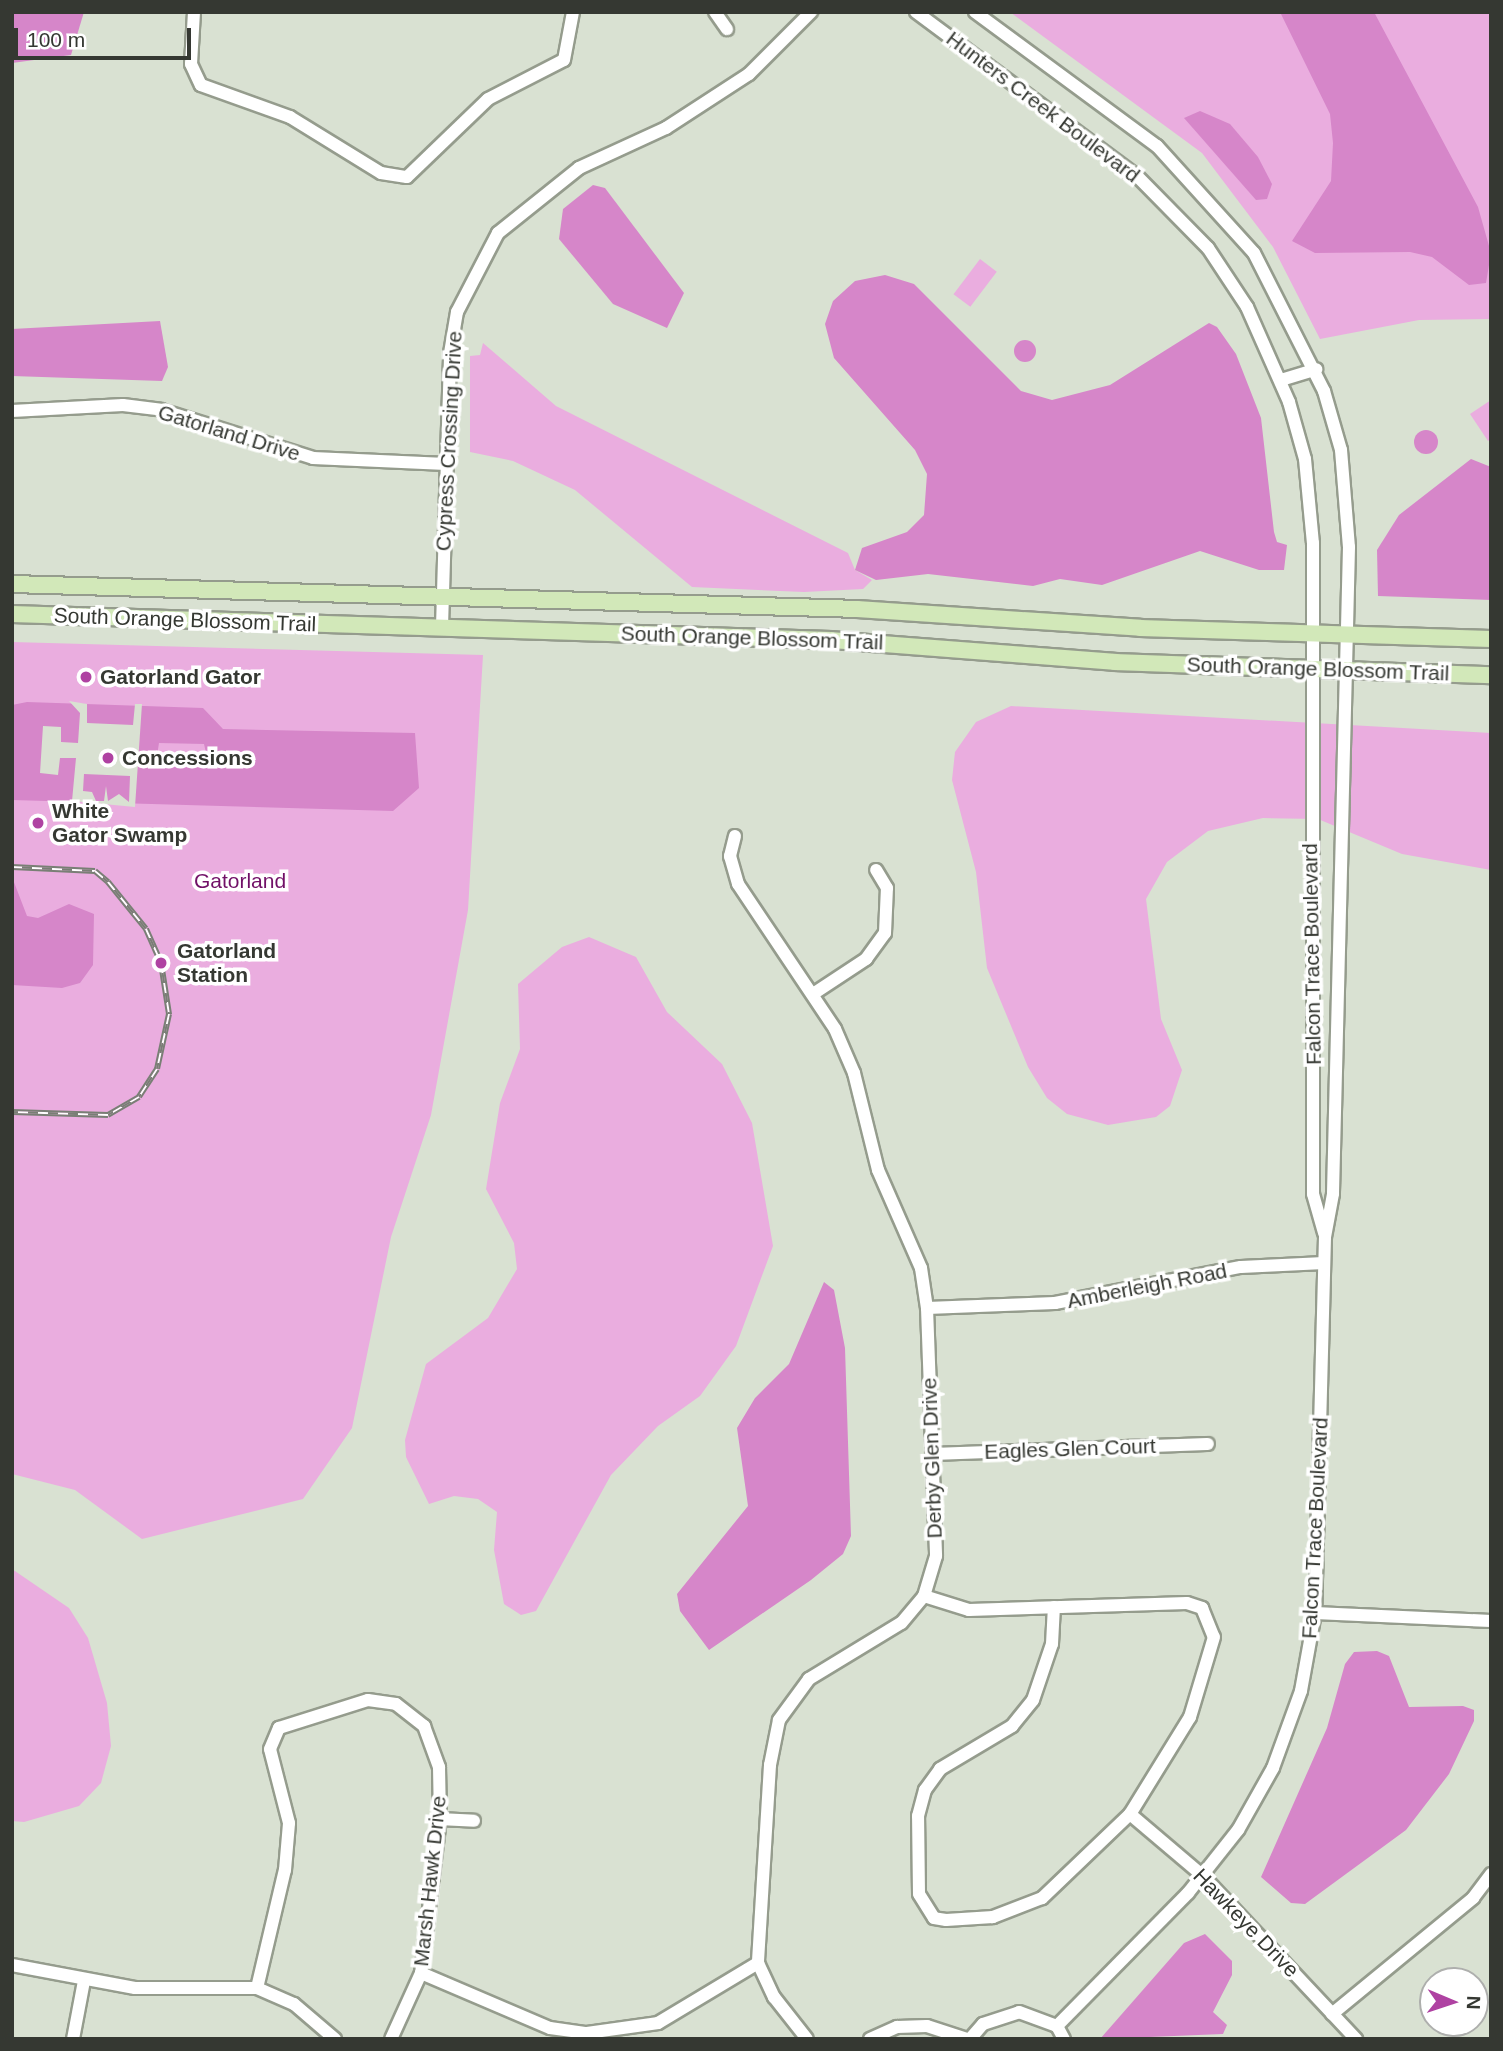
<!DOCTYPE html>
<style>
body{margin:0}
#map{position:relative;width:1503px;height:2051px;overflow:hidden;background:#d9e1d2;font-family:Helvetica,sans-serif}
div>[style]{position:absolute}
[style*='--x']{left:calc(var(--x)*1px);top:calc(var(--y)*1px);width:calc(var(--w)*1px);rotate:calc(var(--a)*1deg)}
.green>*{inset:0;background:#eaaddf;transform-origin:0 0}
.water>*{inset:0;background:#d686c9}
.round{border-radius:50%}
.pier>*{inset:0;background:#d9e1d2}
.roads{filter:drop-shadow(2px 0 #959c8d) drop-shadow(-2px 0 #959c8d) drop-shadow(0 2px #959c8d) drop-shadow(0 -2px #959c8d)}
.minor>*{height:12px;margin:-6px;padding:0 6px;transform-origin:6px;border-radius:6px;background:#fff}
.major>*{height:16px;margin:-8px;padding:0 8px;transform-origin:8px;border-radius:8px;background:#d2e8b9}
.rail>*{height:6px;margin-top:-3px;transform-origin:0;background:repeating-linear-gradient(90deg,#fff 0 10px,#797f75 0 20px);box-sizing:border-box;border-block:2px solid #797f75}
.dots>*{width:19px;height:19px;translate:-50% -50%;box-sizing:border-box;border:4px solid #fff;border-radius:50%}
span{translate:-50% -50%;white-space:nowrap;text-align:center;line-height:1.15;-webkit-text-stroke:7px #fff;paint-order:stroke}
.street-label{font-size:21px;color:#353832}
.poi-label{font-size:21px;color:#353832;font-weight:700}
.left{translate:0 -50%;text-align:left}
.park-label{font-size:21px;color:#711067}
.frame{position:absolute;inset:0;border:14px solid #353832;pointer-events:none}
.north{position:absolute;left:1419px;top:1967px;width:70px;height:70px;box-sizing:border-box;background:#fff;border:2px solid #aeafad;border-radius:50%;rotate:92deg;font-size:19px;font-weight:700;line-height:28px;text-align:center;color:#353832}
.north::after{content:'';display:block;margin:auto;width:24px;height:32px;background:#af42a2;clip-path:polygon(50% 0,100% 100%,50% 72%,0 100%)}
.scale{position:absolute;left:14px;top:28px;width:177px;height:32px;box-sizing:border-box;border:4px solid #353832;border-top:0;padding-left:9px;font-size:21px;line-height:24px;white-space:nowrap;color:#353832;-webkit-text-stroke:5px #fff;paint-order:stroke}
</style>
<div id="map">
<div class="green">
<i style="clip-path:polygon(1010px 12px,1491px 12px,1491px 319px,1419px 320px,1320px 339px,1273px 247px,1202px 153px)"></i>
<i style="left:980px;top:259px;width:21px;height:44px;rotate:37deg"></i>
<i style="clip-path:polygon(483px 343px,556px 406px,848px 553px,855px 570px,872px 580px,863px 589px,804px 592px,692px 587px,575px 490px,513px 461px,470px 452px,470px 356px,480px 355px)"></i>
<i style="clip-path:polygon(1491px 400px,1491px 439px,1488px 441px,1470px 414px)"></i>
<i style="clip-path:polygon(12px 642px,483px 655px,468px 910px,431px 1115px,391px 1237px,352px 1428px,303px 1499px,142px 1539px,75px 1490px,12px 1474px)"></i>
<i style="clip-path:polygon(1011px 706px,1491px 733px,1491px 870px,1402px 854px,1318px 819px,1263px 818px,1208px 831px,1167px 862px,1146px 899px,1161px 1019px,1182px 1070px,1170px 1106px,1156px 1117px,1108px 1125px,1067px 1114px,1047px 1098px,1028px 1067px,987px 968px,976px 872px,952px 780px,955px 752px,976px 722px)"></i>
<i style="clip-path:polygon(589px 937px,636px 957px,667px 1012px,722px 1064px,752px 1123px,773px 1246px,736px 1346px,700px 1396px,658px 1426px,611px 1475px,536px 1611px,521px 1615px,504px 1604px,494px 1550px,497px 1512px,478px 1499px,454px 1496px,429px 1504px,406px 1457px,405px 1440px,426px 1364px,488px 1318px,517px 1269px,514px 1243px,486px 1189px,500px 1103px,520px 1049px,518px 984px,562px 947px)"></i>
<i style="clip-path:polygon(12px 1569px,69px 1608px,88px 1638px,107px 1703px,111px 1746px,101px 1783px,79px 1806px,24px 1822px,12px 1821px)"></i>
</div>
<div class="water">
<i style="clip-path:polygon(12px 12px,84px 12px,71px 55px,12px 63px)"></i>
<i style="clip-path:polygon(1280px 12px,1374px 12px,1478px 207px,1491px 253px,1486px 283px,1469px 285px,1432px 257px,1410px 252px,1315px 253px,1292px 241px,1331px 181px,1333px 143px,1330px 114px)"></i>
<i style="clip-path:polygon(1200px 111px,1230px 124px,1258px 157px,1272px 184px,1267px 199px,1256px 200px,1184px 118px)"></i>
<i style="clip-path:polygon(593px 185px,605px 188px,684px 293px,667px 328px,613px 304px,559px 239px,563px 209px)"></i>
<i style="clip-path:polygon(885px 275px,914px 284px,1021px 391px,1052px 400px,1110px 385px,1209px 323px,1217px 327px,1236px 354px,1261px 418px,1274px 532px,1277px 542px,1287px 545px,1284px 570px,1259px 570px,1200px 551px,1102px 585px,1060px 579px,1033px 586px,928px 574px,876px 580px,855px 570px,862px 548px,907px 532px,924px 515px,927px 474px,915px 450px,834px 358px,825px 324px,833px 301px,855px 281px)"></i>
<i style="clip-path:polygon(160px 321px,168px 367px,162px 381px,12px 376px,12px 329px)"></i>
<i class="round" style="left:1014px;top:340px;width:22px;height:22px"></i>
<i class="round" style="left:1414px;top:430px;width:24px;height:24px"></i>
<i style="clip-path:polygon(1471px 459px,1491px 467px,1491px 600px,1378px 596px,1377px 550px,1399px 515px)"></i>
<i style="clip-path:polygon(evenodd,27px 702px,203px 708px,223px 729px,415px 733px,419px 788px,393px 811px,12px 800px,12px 705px,27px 702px,159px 743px,204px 744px,208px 762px,156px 762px,159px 743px)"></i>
<i style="clip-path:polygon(12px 877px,27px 916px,38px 918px,69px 904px,94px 914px,93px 965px,80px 983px,62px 988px,12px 985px)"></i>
<i style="clip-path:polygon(824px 1282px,834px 1290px,845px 1348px,851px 1536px,843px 1554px,811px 1580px,709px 1650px,680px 1611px,677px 1594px,748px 1506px,737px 1428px,755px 1398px,789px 1364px)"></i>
<i style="clip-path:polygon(1377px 1651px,1389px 1656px,1409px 1707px,1463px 1706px,1474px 1710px,1474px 1721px,1449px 1774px,1406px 1830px,1305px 1904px,1291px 1903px,1261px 1877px,1327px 1728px,1345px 1664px,1354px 1652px)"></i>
<i style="clip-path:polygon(1205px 1934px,1232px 1961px,1232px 1975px,1213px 2012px,1227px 2025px,1223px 2034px,1100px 2039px,1184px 1943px)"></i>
</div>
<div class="pier">
<i style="clip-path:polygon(evenodd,69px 701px,87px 704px,87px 723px,133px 725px,135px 704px,142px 704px,135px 807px,72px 801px,76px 758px,60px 758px,58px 775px,40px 773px,43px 726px,61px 727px,61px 742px,78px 743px,80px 713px,69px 701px,84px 774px,130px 776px,129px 802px,119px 794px,108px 801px,106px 786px,104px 801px,96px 801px,92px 792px,83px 791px,84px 774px)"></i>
</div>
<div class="roads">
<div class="minor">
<i style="--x:194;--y:12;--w:52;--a:93.3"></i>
<i style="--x:191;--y:64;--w:23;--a:65"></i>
<i style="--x:201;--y:85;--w:95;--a:19.8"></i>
<i style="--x:290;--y:117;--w:107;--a:31.6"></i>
<i style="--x:381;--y:173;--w:26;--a:9"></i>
<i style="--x:407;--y:177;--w:112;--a:-43.9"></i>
<i style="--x:488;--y:99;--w:85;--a:-27.2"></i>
<i style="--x:564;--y:60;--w:49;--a:-79.4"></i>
<i style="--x:715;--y:12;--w:21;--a:55"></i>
<i style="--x:916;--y:12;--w:275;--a:36.6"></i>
<i style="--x:1137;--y:176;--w:101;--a:45.4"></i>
<i style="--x:1208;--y:248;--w:71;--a:56.5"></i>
<i style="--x:1247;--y:307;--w:104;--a:66.1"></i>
<i style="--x:1289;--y:402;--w:59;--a:74.3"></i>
<i style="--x:1305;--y:459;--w:84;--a:84.6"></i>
<i style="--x:1313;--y:543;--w:651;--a:90"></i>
<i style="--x:1313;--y:1194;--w:41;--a:74.2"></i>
<i style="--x:975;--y:12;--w:226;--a:36.4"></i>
<i style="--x:1157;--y:146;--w:144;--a:47.8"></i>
<i style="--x:1254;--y:253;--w:155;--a:63.1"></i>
<i style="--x:1324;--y:391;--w:61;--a:73.9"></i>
<i style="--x:1341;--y:450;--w:97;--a:85.3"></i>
<i style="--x:1349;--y:547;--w:647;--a:91.42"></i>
<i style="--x:1333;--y:1194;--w:44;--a:100.5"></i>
<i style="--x:1325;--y:1237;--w:376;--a:91.5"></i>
<i style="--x:1315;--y:1613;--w:79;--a:100.2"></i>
<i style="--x:1301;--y:1691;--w:82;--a:110"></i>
<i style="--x:1273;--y:1768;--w:71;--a:119.4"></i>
<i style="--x:1238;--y:1830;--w:80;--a:128.4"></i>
<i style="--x:1188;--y:1893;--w:187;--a:134.6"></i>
<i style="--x:1281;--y:380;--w:37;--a:-17"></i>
<i style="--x:12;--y:411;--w:111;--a:-3.1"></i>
<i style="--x:123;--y:405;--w:38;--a:7"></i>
<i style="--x:161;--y:410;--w:159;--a:17.5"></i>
<i style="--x:313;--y:458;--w:133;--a:2.6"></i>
<i style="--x:442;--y:627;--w:274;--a:-88.3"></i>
<i style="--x:450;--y:353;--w:42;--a:-80.3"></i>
<i style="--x:457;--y:312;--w:89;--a:-62.6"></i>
<i style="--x:498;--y:233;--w:104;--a:-38.7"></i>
<i style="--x:579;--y:168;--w:96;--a:-24.7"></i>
<i style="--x:666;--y:128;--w:99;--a:-33"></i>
<i style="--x:749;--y:74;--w:88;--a:-45"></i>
<i style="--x:735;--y:836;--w:21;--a:104"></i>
<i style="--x:730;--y:856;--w:29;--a:74"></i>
<i style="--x:738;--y:884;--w:174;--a:56.2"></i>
<i style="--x:835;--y:1029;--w:48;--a:66.6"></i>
<i style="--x:854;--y:1073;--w:100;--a:76.1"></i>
<i style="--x:878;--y:1170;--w:107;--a:66.3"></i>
<i style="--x:921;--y:1268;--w:40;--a:81.5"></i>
<i style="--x:927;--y:1308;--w:248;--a:87.9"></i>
<i style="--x:936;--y:1556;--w:42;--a:106.7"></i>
<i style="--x:924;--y:1596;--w:35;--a:130"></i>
<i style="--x:901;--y:1623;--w:108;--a:148.7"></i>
<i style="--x:809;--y:1679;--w:51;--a:126.2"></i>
<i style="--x:779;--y:1720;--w:46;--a:101.3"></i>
<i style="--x:770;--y:1765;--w:198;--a:93.5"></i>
<i style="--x:758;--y:1963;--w:38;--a:65"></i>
<i style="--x:774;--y:1997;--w:53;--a:51.8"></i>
<i style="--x:813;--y:994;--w:64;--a:-33.4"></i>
<i style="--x:866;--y:959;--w:32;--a:-54"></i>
<i style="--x:885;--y:933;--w:45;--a:-87.5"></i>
<i style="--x:887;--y:888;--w:21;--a:-121"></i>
<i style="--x:927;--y:1308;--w:128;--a:-2.2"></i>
<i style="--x:1055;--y:1303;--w:189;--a:-11"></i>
<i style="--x:1241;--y:1267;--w:83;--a:-2.8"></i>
<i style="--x:932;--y:1454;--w:276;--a:-2.1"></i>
<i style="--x:924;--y:1596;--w:47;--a:17.3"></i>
<i style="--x:969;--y:1610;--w:92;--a:-1.9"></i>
<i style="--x:1061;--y:1607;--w:126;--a:-1.8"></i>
<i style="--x:1187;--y:1603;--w:16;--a:18"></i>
<i style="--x:1202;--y:1608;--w:31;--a:68"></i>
<i style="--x:1214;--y:1637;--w:84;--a:106.7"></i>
<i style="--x:1190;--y:1717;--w:114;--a:121.7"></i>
<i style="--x:1130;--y:1814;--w:122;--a:136.3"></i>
<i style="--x:1042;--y:1898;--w:53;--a:158.8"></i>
<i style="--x:993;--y:1917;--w:47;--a:176.3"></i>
<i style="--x:946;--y:1920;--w:12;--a:-171"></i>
<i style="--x:934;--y:1918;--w:28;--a:-122"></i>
<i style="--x:919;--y:1894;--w:78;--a:-90.7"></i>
<i style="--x:918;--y:1816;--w:27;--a:-75"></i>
<i style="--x:925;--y:1790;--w:26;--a:-54"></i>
<i style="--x:940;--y:1769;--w:84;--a:-30.8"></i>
<i style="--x:1012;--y:1726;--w:33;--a:-51"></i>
<i style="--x:1033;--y:1700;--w:59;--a:-71.3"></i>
<i style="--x:1052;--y:1644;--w:37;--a:-87"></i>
<i style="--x:1315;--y:1613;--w:176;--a:2.6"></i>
<i style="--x:1130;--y:1814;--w:96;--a:40.3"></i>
<i style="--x:1203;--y:1876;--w:224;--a:46.8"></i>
<i style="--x:440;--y:1819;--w:34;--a:3"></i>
<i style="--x:12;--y:1965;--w:125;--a:10.6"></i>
<i style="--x:135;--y:1988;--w:122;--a:0"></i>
<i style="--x:257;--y:1988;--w:40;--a:23.4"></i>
<i style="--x:294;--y:2004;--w:54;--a:40.5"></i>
<i style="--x:421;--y:1973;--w:140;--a:23.1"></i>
<i style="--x:550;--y:2028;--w:37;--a:8"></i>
<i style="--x:587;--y:2033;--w:72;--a:-8"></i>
<i style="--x:658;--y:2023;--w:117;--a:-31"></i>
<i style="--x:257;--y:1988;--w:121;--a:-76.7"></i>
<i style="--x:285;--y:1870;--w:47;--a:-85.1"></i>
<i style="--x:289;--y:1823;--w:76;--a:-104.4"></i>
<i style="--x:270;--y:1749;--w:23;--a:-67"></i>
<i style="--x:279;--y:1728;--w:93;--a:-17.5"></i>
<i style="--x:368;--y:1700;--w:28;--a:8"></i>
<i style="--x:396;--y:1704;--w:36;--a:38"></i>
<i style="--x:424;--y:1726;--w:44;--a:69.9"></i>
<i style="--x:439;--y:1767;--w:52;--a:88.9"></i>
<i style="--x:440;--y:1819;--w:155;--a:97"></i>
<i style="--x:421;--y:1973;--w:72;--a:114.4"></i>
<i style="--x:1332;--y:2014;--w:183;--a:-39.4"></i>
<i style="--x:1473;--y:1898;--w:30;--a:-53"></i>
<i style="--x:73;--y:2039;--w:59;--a:-79.3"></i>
<i style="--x:870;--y:2039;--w:30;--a:-24"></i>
<i style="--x:897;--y:2027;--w:30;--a:-2"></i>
<i style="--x:927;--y:2026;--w:42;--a:18"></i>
<i style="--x:970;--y:2039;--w:20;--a:-49"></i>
<i style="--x:983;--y:2024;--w:38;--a:-18"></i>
<i style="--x:1019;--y:2012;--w:40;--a:20.2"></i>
<i style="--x:1057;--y:2026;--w:15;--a:62"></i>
</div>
<div class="major">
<i style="--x:12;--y:584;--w:845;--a:1.69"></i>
<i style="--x:857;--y:609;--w:284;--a:3.8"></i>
<i style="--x:1140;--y:628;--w:351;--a:1.8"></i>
<i style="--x:12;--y:614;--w:819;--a:1.82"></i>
<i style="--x:831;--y:640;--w:285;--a:4.4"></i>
<i style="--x:1115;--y:662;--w:376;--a:2"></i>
</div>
</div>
<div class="rail">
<i style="--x:12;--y:867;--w:83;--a:2.8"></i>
<i style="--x:95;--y:871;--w:17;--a:40"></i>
<i style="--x:108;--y:882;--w:60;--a:51"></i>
<i style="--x:146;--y:929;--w:37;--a:66"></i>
<i style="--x:161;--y:963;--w:52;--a:81.1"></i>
<i style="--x:169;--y:1014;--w:56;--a:102.3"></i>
<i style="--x:157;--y:1069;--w:33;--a:123"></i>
<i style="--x:139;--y:1097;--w:36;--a:150"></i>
<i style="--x:108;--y:1115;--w:96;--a:-178.2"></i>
</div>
<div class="dots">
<i style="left:86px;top:677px;background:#af42a2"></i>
<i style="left:108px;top:758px;background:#af42a2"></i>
<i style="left:38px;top:823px;background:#af42a2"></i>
<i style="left:161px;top:963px;background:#af42a2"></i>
</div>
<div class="street-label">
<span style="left:1043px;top:107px;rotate:37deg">Hunters Creek Boulevard</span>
<span style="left:229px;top:433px;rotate:17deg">Gatorland Drive</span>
<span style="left:449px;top:441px;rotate:-87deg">Cypress Crossing Drive</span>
<span style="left:185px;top:620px;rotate:2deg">South Orange Blossom Trail</span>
<span style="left:752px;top:638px;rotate:2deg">South Orange Blossom Trail</span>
<span style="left:1318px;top:669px;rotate:2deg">South Orange Blossom Trail</span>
<span style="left:1312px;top:954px;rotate:-91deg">Falcon Trace Boulevard</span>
<span style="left:1147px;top:1286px;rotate:-11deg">Amberleigh Road</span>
<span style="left:1070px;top:1449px;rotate:-2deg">Eagles Glen Court</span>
<span style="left:932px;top:1458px;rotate:-92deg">Derby Glen Drive</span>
<span style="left:1315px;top:1528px;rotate:-87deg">Falcon Trace Boulevard</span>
<span style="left:430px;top:1881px;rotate:-84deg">Marsh Hawk Drive</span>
<span style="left:1246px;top:1923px;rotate:46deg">Hawkeye Drive</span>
</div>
<div class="poi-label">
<span class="left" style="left:100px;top:677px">Gatorland Gator</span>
<span class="left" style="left:122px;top:758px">Concessions</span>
<span class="left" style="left:52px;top:823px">White<br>Gator Swamp</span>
<span class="left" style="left:177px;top:963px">Gatorland<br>Station</span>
</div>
<div class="park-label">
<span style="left:240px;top:881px">Gatorland</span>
</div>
<div class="frame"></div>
<div class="north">N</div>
<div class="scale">100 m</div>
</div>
